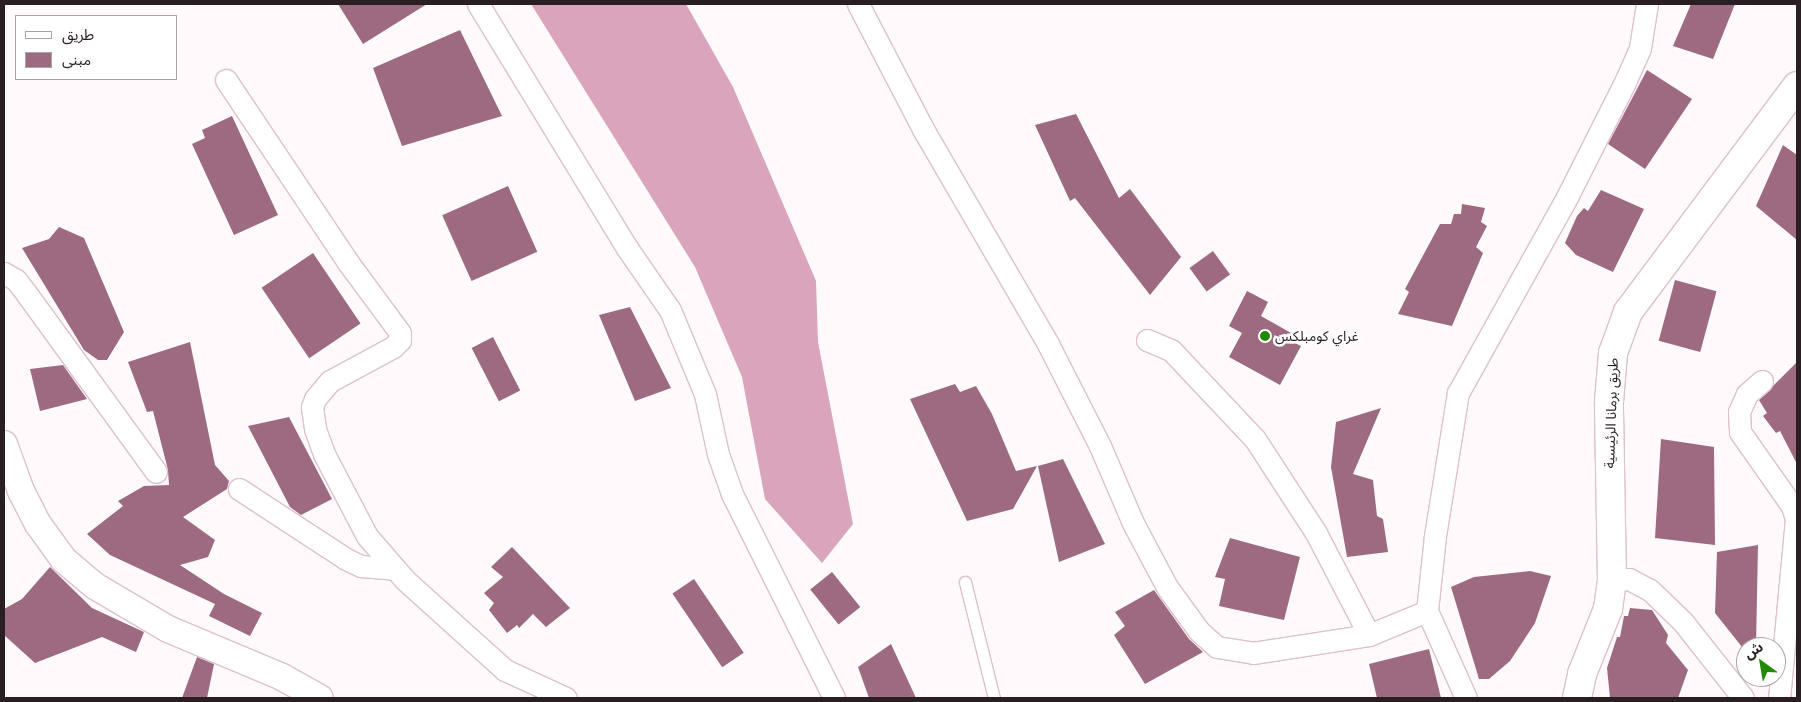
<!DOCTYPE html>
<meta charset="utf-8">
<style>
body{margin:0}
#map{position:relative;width:1801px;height:702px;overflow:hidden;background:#fff9fb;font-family:"PT Sans","Noto Sans Arabic",sans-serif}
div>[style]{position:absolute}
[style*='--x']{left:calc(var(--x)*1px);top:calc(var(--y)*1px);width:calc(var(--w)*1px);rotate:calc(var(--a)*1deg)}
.forest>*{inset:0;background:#daa4bc}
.building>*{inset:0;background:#9d6a81;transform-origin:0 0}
.roads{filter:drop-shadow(1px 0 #dec0cd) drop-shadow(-1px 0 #dec0cd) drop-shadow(0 1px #dec0cd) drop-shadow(0 -1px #dec0cd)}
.service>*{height:11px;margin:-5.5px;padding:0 5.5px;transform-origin:5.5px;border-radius:5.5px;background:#fff}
.minor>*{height:21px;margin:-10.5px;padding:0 10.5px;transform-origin:10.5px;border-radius:10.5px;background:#fff}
.tertiary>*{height:26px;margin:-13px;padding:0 13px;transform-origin:13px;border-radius:13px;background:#fff}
.secondary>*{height:28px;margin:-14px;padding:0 14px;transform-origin:14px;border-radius:14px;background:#fff}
.dots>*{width:14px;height:14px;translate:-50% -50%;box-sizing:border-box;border:2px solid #fff;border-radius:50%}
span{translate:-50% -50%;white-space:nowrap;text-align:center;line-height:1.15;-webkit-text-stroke:5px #fff;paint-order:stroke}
.poi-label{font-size:14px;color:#291f23}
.left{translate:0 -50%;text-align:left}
.street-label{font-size:14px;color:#291f23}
.frame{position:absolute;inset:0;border:5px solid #291f23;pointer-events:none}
.legend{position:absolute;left:15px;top:15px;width:162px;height:65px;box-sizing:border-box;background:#fff;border:1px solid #a9a5a7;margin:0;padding:6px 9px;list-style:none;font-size:15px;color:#291f23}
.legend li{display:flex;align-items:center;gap:10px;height:25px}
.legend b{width:25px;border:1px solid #a9a5a7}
.north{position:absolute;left:1736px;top:637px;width:50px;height:50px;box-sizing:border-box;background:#fff;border:1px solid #a9a5a7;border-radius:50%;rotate:328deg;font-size:14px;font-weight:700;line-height:20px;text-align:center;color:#291f23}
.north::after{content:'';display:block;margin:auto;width:18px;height:22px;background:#228a00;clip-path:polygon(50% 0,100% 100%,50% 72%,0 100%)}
</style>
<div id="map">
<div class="forest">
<i style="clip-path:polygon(531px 4px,686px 4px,733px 87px,816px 281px,818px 342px,853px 524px,822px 563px,765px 499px,742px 377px,695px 267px)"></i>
</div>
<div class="building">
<i style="clip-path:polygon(338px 4px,427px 4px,363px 44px)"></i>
<i style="clip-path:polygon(1691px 4px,1735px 4px,1713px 59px,1673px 46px)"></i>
<i style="clip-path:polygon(460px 30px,502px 116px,402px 146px,373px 68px)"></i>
<i style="clip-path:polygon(1647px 70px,1692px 99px,1645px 169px,1608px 144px)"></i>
<i style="clip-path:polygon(1076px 114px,1119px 198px,1130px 189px,1181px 257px,1150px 295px,1075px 198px,1070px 201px,1035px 125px)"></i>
<i style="clip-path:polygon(232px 116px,278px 215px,234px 235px,192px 144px,205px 138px,202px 130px)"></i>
<i style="clip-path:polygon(1783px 145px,1797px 155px,1797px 240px,1756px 206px)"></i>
<i style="left:508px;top:186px;width:72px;height:72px;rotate:66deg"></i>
<i style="clip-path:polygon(1601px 190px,1644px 209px,1613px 272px,1576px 255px,1565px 243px,1577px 216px,1584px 208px,1588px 211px)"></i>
<i style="clip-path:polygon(1462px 204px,1485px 208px,1481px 222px,1487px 226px,1476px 247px,1483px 253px,1452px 326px,1398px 314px,1409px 292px,1405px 289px,1440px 224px,1451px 224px,1454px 214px,1461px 214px)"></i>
<i style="clip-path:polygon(59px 227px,84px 238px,124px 332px,107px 360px,98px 360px,84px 350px,22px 248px,49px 239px)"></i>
<i style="left:1213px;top:251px;width:29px;height:29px;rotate:54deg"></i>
<i style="left:313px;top:253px;width:85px;height:62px;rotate:56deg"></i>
<i style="left:1675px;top:280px;width:43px;height:63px;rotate:15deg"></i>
<i style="clip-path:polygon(1247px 291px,1268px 302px,1261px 316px,1291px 333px,1287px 339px,1301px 346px,1280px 385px,1229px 357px,1242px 333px,1229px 326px)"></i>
<i style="clip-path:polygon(630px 307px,671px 388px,635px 401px,599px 315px)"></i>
<i style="left:493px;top:337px;width:60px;height:24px;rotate:63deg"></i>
<i style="clip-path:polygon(190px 342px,215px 465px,229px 481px,227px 489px,183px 517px,215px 540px,208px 557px,180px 565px,224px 594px,262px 613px,250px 636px,209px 616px,215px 604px,110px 555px,87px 534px,123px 506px,118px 501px,144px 486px,169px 485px,168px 470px,153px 411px,147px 412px,128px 362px)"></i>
<i style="clip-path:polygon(1797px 362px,1797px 464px,1780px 431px,1776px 433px,1763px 416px,1767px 413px,1759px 400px)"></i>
<i style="clip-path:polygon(63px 365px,87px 399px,40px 411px,30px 369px)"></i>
<i style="clip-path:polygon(955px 384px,960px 392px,976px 386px,992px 414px,1016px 471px,1037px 466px,1013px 509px,967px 521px,910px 399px)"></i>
<i style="clip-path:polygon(1381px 408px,1353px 474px,1373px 480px,1377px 516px,1383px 519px,1388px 552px,1347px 557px,1331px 467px,1336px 422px)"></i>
<i style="clip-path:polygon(289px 417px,332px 499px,301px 515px,290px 507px,248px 426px)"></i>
<i style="clip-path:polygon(1661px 439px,1714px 447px,1715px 545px,1655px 538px)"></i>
<i style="clip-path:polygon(1063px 459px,1105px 544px,1059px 562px,1038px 466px)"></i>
<i style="clip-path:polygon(1230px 538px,1300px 557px,1284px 620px,1219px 606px,1225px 579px,1215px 577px)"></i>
<i style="clip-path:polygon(1758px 545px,1756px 647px,1746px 647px,1746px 652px,1715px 613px,1717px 552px)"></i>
<i style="clip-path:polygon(512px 547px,570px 608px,546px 627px,533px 614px,519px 628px,517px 625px,507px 633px,489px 610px,494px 603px,484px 593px,503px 577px,491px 567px)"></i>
<i style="clip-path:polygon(50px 567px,92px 608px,144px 632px,136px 652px,102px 637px,35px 663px,4px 635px,4px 609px,22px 599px)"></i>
<i style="clip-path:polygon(1530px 571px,1551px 576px,1535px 623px,1510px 661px,1489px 679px,1479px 679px,1451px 587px,1474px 577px)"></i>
<i style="left:832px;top:572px;width:45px;height:28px;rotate:51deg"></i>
<i style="left:694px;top:579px;width:89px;height:26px;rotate:56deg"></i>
<i style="clip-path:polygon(1154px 590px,1189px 639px,1203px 652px,1145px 684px,1114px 635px,1125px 626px,1115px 612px)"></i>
<i style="clip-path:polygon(1630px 608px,1652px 610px,1668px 635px,1666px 643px,1688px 670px,1678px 698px,1610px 698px,1607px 668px,1617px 637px,1620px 637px,1624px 616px,1628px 616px)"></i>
<i style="clip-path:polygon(891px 644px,916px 698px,869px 698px,858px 667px)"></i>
<i style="clip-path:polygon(1429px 649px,1441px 698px,1377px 698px,1369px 664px)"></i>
<i style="clip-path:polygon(197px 657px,214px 664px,207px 698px,182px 698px)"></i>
</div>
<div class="roads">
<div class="service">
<i style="--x:965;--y:582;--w:120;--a:76"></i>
</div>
<div class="minor">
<i style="--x:478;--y:4;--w:286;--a:58.6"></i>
<i style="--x:627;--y:248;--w:75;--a:55.3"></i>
<i style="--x:670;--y:310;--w:91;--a:67.4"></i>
<i style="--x:705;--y:394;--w:61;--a:77.8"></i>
<i style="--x:718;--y:454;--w:42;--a:70.7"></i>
<i style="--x:732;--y:494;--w:228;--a:63.4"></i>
<i style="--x:858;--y:4;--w:141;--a:62.5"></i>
<i style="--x:923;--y:129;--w:249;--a:59.8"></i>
<i style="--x:1048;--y:344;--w:114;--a:63"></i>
<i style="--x:1100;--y:446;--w:84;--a:66.8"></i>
<i style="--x:1133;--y:523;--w:72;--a:62"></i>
<i style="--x:1167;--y:587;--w:54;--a:54"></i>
<i style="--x:1199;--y:631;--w:24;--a:42"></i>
<i style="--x:1217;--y:647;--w:36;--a:9"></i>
<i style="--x:1253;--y:653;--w:117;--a:-8.8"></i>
<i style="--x:1369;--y:635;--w:63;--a:-22.5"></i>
<i style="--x:226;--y:80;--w:218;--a:56.2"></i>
<i style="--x:347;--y:261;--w:89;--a:53.6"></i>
<i style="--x:400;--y:333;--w:7;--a:90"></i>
<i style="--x:400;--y:340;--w:10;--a:135"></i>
<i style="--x:393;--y:347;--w:72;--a:151.6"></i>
<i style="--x:330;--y:381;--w:23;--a:130"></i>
<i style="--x:315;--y:399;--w:9;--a:111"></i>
<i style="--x:312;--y:407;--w:22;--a:82"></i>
<i style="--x:315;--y:429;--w:27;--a:70"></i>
<i style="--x:324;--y:454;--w:93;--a:62.3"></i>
<i style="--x:367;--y:536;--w:58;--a:49.2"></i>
<i style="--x:405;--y:580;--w:135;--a:42"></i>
<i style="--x:505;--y:670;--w:67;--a:24.7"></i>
<i style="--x:4;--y:273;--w:14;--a:30"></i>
<i style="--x:16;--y:280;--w:16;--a:52"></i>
<i style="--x:26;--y:293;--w:221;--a:54"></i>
<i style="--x:1147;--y:340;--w:26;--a:23"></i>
<i style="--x:1171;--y:350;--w:122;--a:46.7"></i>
<i style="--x:1255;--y:439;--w:112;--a:57"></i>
<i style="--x:1316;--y:533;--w:115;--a:62.5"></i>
<i style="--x:1762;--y:381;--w:20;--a:139"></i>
<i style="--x:1747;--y:394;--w:20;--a:114"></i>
<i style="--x:1739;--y:412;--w:20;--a:87"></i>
<i style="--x:1740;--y:432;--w:90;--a:54.9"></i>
<i style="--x:1792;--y:506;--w:14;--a:73"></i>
<i style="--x:1796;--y:519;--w:180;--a:95.4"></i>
<i style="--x:239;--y:489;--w:128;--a:33.2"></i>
<i style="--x:346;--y:559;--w:17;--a:25"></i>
<i style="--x:361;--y:566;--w:33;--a:5"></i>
<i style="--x:1612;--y:581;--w:17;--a:-7"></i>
<i style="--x:1629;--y:579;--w:24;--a:28"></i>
<i style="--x:1650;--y:590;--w:46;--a:44.1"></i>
<i style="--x:1683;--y:622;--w:97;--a:51.7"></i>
<i style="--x:1466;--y:698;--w:95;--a:-114.1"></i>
<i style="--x:1427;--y:611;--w:75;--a:-83.9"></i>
<i style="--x:1435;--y:536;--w:145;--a:-80.9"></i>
<i style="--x:1458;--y:393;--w:224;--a:-60.9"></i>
<i style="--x:1567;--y:197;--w:129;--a:-63.2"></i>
<i style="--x:1625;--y:82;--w:37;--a:-66"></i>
<i style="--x:1640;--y:48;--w:45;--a:-81"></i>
</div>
<div class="tertiary">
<i style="--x:4;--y:444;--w:50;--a:70.1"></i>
<i style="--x:21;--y:491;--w:37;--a:63"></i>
<i style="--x:38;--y:524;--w:44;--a:54.2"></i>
<i style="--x:64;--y:560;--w:40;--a:40"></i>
<i style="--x:95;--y:586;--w:85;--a:30.5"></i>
<i style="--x:168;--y:629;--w:124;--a:22.8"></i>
<i style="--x:282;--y:677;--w:43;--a:28.9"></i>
</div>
<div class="secondary">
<i style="--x:1577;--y:698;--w:25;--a:-78"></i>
<i style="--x:1582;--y:674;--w:70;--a:-68.2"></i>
<i style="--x:1608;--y:609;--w:28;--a:-82"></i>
<i style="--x:1612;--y:581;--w:179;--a:-91"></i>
<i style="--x:1609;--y:402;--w:49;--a:-85.3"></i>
<i style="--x:1613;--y:353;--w:44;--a:-69.9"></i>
<i style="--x:1628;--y:312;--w:282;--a:-53.2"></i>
</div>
</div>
<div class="dots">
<i style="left:1265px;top:336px;background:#228a00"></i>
</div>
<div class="poi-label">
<span class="left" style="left:1275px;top:336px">غراي كومبلكس</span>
</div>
<div class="street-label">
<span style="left:1611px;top:413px;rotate:-88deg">طريق برمانا الرئيسية</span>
</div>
<div class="frame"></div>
<ul class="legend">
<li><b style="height:6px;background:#fff"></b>طريق</li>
<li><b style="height:14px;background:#9d6a81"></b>مبنى</li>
</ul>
<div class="north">ش</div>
</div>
